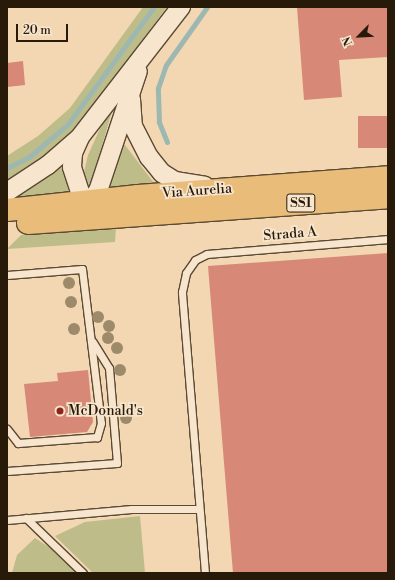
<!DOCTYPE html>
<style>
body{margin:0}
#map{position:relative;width:395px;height:580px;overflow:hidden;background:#f2d7b2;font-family:"Libre Bodoni",serif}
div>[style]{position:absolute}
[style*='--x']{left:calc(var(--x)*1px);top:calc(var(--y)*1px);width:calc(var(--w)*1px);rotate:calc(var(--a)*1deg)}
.green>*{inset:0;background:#bebd8a}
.stream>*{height:5px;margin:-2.5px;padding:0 2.5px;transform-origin:2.5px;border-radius:2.5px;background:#9cb8b1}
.building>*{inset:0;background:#d78877;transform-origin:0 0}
.roads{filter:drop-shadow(1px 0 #5a4933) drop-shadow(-1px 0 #5a4933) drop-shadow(0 1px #5a4933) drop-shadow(0 -1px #5a4933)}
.service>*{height:7px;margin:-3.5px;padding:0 3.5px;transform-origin:3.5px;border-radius:3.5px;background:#f7e5cd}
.tertiary>*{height:18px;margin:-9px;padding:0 9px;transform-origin:9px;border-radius:9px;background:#f7e5cd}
.primary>*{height:22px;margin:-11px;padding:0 11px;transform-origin:11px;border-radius:11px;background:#e9bc79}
.trees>*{width:12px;height:12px;margin:-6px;border-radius:50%;background:#9c8a6a}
.dots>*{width:11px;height:11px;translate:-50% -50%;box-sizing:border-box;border:2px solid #f7e5cd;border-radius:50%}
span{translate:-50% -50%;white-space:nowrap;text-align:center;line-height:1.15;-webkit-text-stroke:3.5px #f7e5cd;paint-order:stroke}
.shield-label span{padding:1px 3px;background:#f7e5cd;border:1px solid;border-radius:3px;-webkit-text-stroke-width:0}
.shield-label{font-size:13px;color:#281a09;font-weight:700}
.street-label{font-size:14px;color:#281a09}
.poi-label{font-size:14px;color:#281a09}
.left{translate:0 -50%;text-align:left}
.frame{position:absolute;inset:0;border:8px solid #281a09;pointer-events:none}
.north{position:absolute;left:339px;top:16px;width:40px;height:40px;-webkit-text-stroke:3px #f7e5cd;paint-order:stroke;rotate:246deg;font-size:11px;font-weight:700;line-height:16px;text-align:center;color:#281a09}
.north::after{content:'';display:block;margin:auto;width:14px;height:18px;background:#281a09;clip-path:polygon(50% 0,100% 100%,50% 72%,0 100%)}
.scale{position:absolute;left:16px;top:24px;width:52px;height:18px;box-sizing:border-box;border:2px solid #281a09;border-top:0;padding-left:5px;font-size:12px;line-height:14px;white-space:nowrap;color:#281a09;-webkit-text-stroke:3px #f7e5cd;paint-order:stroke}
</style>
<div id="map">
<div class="green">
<i style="clip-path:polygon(143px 7px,167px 7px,72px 134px,55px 151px,7px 183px,7px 156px,38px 136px,70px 108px)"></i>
<i style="clip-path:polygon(112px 111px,90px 188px,84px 172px,88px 155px,107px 113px)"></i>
<i style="clip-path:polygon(122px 141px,154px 183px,149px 188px,108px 190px)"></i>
<i style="clip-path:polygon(64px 162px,69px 196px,12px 199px)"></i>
<i style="clip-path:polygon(116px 228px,115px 242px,7px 249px,21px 235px)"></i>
<i style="clip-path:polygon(140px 516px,145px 573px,93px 573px,55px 536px,85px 522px)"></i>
<i style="clip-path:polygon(35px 538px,52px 549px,76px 573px,12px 573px,17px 555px)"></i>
</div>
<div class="stream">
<i style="--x:167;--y:142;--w:22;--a:-112"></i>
<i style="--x:159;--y:122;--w:34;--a:-92"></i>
<i style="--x:158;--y:88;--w:24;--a:-71"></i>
<i style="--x:166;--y:65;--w:71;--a:-54.7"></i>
<i style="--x:7;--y:168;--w:25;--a:-27"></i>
<i style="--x:29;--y:157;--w:51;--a:-40.2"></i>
<i style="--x:68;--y:124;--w:145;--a:-53.7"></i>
</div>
<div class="building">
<i style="clip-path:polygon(297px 7px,388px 7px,388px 57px,339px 60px,342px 97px,304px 100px)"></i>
<i style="clip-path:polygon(23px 61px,25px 85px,7px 87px,7px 63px)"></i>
<i style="left:388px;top:116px;width:32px;height:30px;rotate:90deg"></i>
<i style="clip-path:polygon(388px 253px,388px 573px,233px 573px,208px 266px)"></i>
<i style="clip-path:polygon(88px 370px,93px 422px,87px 432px,30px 437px,24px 384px,58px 381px,57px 373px)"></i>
</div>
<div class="roads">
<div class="service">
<i style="--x:7;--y:275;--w:75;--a:-4.6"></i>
<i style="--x:82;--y:269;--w:155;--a:83"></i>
<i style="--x:101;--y:423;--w:15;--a:106"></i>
<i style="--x:97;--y:437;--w:79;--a:175.7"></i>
<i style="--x:18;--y:443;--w:18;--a:-128"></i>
<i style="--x:7;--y:471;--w:110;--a:-4.2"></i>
<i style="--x:117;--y:463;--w:95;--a:-94.8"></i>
<i style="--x:109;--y:368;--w:31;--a:-122"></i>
<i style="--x:26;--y:518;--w:79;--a:44"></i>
<i style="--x:7;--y:520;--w:125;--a:-5"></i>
<i style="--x:132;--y:509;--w:67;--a:0"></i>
<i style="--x:205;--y:573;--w:282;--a:-94.7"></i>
<i style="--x:182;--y:292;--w:19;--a:-78"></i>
<i style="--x:186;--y:273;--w:16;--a:-55"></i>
<i style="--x:195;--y:260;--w:13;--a:-27"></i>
<i style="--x:207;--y:254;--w:182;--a:-4.7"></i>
</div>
<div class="tertiary">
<i style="--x:131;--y:99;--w:27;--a:86"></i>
<i style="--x:133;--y:126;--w:35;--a:63"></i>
<i style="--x:149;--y:157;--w:21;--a:51"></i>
<i style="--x:162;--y:173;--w:15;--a:32"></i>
<i style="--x:175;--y:181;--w:30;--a:9"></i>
<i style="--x:7;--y:192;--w:49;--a:-33.4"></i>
<i style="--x:48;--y:165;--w:40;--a:-41"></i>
<i style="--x:97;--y:206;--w:19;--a:-145"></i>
<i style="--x:81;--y:195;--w:29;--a:-108"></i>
<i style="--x:72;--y:167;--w:14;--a:-86"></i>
<i style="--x:73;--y:153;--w:17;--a:-66"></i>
<i style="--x:80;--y:137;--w:165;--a:-52.2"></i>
<i style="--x:85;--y:208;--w:21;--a:-53"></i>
<i style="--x:98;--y:191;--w:126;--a:-71.6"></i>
</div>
<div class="primary">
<i style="--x:7;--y:210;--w:132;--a:-6.1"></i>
<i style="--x:138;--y:196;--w:251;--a:-4.3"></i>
<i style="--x:28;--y:223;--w:361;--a:-4.1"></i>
</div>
</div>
<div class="trees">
<i style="left:69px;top:283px"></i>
<i style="left:71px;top:302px"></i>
<i style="left:98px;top:317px"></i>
<i style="left:109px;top:326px"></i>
<i style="left:74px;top:329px"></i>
<i style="left:108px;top:338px"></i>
<i style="left:117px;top:348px"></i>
<i style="left:120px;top:370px"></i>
<i style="left:126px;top:418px"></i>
</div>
<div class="dots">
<i style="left:60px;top:411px;background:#8f2418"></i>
</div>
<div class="shield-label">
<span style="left:301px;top:203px">SS1</span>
</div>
<div class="street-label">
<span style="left:197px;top:191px;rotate:-4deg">Via Aurelia</span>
<span style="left:290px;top:234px;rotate:-5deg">Strada A</span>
</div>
<div class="poi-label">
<span class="left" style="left:68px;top:411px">McDonald's</span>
</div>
<div class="frame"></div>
<div class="north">N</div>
<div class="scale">20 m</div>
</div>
